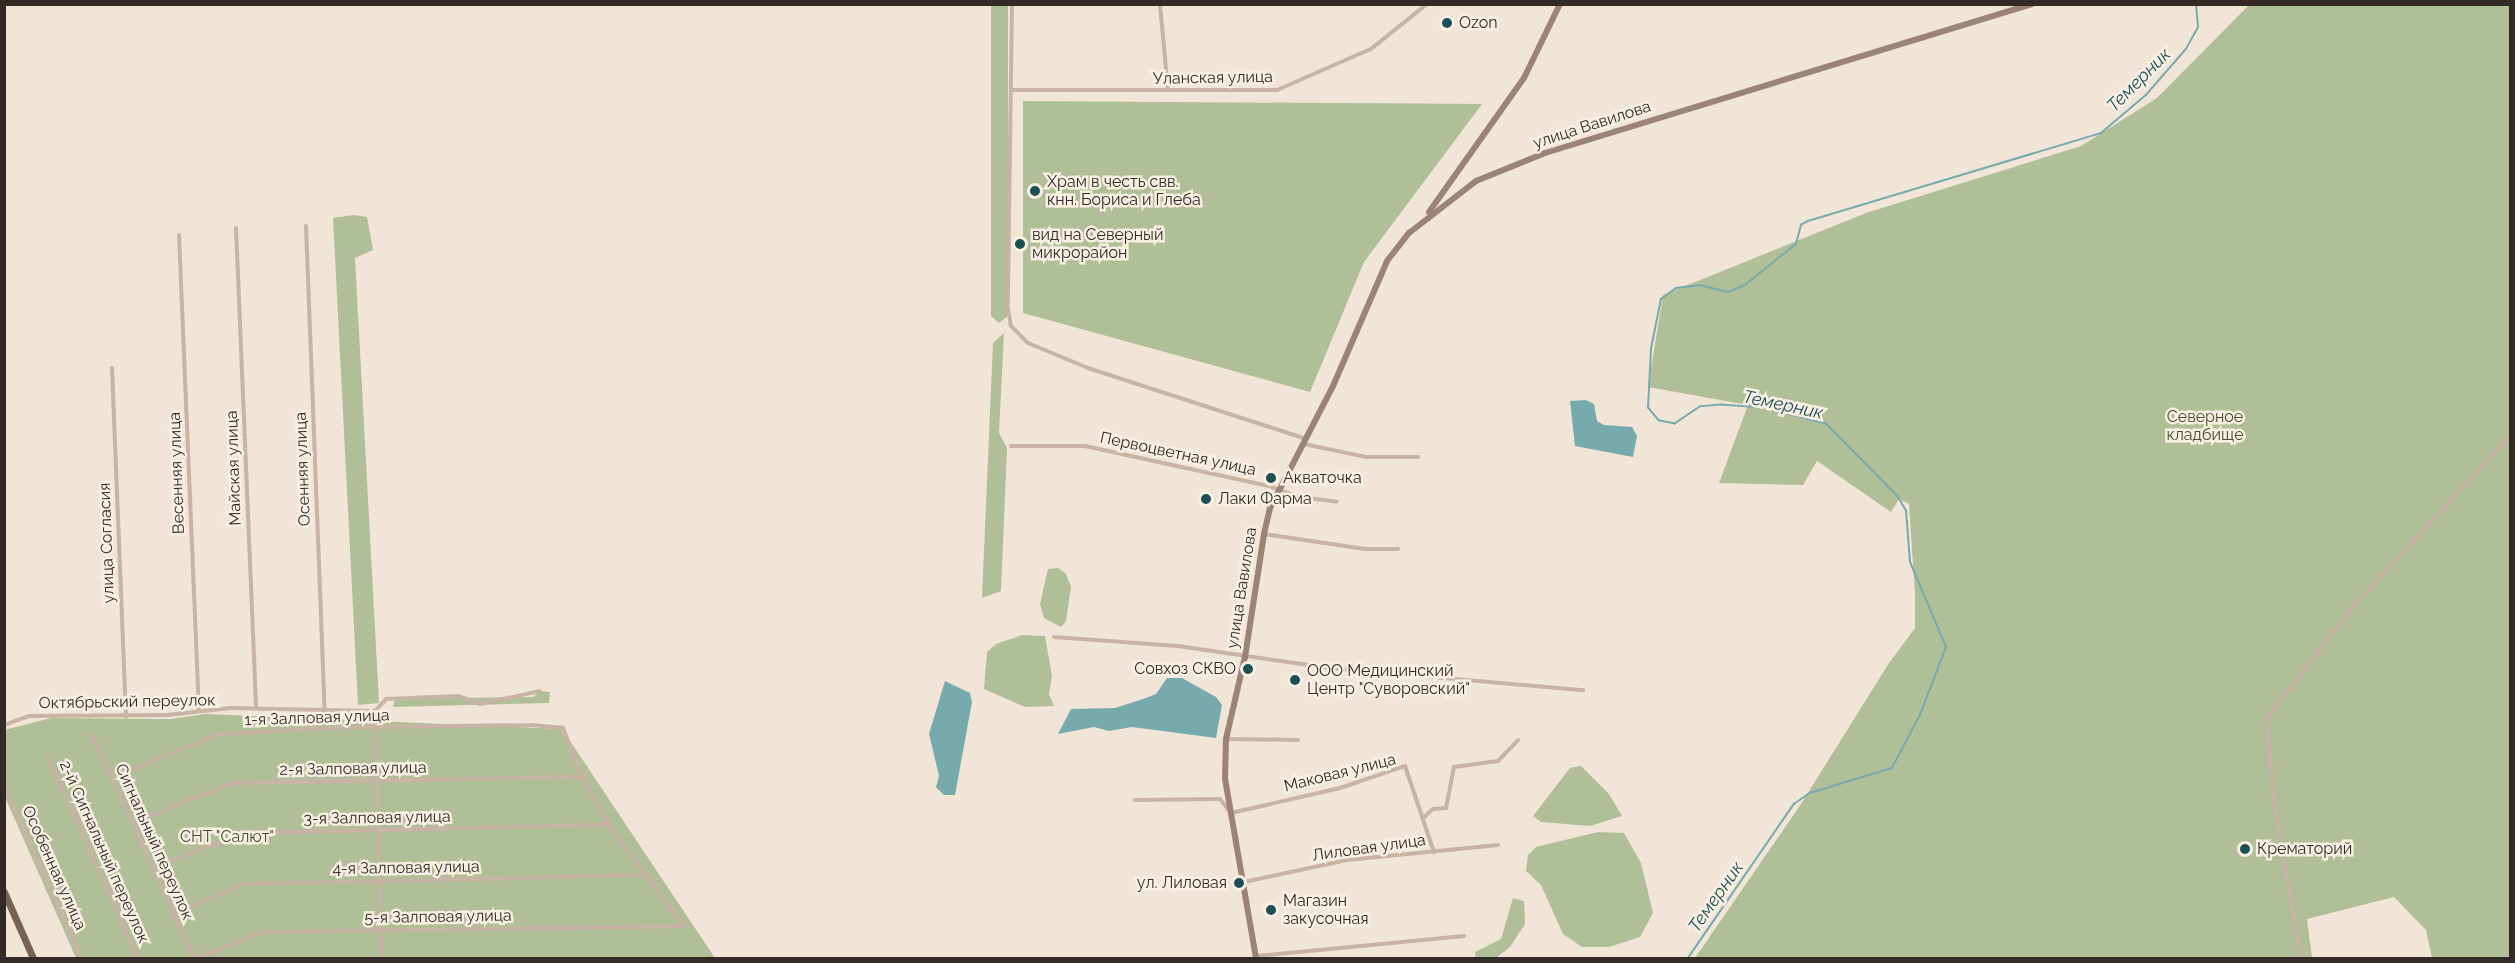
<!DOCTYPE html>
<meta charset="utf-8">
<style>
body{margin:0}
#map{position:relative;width:2515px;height:963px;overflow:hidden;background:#f0e5d7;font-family:Raleway,sans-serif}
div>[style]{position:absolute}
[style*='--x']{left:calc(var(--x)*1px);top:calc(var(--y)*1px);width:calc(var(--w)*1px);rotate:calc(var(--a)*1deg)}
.green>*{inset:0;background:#b1bf98}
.water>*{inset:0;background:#77aaad}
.stream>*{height:1.5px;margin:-0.75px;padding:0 0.75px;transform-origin:0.75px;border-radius:0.75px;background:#77aaad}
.street>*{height:4px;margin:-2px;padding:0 2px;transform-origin:2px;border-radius:2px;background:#c8b4a4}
.secondary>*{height:6px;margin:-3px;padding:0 3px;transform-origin:3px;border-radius:3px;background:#9b8375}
.primary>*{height:7px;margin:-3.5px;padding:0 3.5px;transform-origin:3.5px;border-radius:3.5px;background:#756156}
.dots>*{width:16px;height:16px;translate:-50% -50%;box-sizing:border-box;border:3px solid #f8efe3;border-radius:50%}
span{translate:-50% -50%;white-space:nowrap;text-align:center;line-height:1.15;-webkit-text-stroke:5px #f8efe3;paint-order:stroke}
.poi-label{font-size:16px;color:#332a25}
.left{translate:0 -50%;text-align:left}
.right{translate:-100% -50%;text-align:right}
.street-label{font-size:16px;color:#332a25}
.park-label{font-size:16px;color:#42512a}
.water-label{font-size:18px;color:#1c5054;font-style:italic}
.frame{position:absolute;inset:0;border:6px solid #332a25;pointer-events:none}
</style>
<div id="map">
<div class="green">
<i style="clip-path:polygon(991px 5px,1008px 5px,1008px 316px,999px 323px,991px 316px)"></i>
<i style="clip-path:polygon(2249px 5px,2510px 5px,2510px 958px,2432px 958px,2426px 930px,2394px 897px,2307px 919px,2312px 958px,1695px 958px,1801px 804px,1889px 663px,1915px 628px,1915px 594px,1909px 504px,1899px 499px,1891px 512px,1817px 461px,1803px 485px,1719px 483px,1748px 405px,1648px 387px,1663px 295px,1866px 213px,2081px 146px,2157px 98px)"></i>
<i style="clip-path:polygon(1023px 101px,1482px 104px,1364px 262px,1310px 392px,1023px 313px)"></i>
<i style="clip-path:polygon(354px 215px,367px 217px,373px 250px,355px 258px,379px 703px,358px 705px,333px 218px)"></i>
<i style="clip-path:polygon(1004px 333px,999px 433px,1007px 448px,1001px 591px,982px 598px,993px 343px)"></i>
<i style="clip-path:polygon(1058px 568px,1066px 574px,1071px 587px,1066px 621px,1061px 627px,1044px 618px,1040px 604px,1048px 569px)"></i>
<i style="clip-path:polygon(1022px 635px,1045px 636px,1052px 676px,1049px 694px,1054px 706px,1025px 707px,984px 689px,987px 652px,996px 644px)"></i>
<i style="clip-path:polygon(540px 691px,550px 692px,549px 703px,393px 707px,395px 699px,533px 697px)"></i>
<i style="clip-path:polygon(206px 714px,562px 729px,715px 958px,76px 958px,5px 797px,4px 730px,51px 718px,170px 719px)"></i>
<i style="clip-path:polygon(1581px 766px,1609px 794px,1622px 816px,1590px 826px,1541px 822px,1533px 816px,1570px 768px)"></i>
<i style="clip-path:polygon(1598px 832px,1624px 833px,1641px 863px,1653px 913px,1640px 937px,1609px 947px,1582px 947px,1563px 934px,1541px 885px,1526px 871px,1528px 855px,1536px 847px)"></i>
<i style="clip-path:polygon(1513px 898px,1524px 901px,1525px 924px,1510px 947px,1496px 958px,1476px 958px,1475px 952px,1501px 939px)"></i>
</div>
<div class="water">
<i style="clip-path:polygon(1586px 400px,1594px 404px,1597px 421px,1604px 425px,1632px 427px,1637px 436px,1633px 457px,1575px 446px,1570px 401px)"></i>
<i style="clip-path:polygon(1167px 678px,1182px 678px,1216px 697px,1222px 705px,1216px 738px,1132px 727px,1109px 731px,1094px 727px,1058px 734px,1071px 709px,1115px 708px,1146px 698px,1156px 694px)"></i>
<i style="clip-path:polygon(945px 681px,970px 693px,972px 702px,955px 795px,944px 795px,936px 787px,939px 776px,929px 734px)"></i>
</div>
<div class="stream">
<i style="--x:1688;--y:958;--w:187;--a:-55.5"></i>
<i style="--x:1794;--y:804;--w:19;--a:-35"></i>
<i style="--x:1810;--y:793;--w:86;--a:-17"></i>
<i style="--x:1892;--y:768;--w:60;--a:-62.2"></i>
<i style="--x:1920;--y:715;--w:73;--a:-69.1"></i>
<i style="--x:1946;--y:647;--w:92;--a:-113"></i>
<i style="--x:1910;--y:562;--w:51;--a:-94.5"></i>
<i style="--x:1906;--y:511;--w:16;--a:-120"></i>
<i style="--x:1898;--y:497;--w:103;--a:-134.6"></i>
<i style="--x:1826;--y:424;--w:65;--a:-165.7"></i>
<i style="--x:1763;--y:408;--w:42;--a:-175.9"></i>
<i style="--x:1721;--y:405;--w:21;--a:175"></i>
<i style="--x:1700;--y:407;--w:30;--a:146"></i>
<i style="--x:1675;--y:424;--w:16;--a:-169"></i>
<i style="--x:1659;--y:421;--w:17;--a:-130"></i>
<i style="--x:1648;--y:408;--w:59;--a:-87.1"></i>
<i style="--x:1651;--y:349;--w:51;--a:-78.7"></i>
<i style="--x:1661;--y:299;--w:19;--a:-36"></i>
<i style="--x:1676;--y:288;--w:24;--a:-7"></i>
<i style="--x:1700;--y:285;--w:29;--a:14"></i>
<i style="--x:1728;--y:292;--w:18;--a:-22"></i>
<i style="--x:1745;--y:285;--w:65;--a:-38.8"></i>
<i style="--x:1796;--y:244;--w:20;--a:-75"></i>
<i style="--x:1801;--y:225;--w:8;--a:-30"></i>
<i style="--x:1808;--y:221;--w:306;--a:-16.7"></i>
<i style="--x:2101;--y:133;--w:59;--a:-40.2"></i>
<i style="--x:2146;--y:95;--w:61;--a:-49"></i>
<i style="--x:2186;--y:49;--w:25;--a:-61"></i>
<i style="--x:2198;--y:27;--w:23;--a:-95"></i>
</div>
<div class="street">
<i style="--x:1012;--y:4;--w:305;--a:90.8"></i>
<i style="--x:1008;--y:309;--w:17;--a:80"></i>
<i style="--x:1011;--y:326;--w:24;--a:45"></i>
<i style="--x:1028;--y:343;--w:65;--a:22.6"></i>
<i style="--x:1088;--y:368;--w:229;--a:18"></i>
<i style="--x:1160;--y:4;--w:86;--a:84.7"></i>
<i style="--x:1012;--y:90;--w:265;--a:0"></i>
<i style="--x:1277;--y:90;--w:103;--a:-23.6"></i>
<i style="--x:1371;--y:49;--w:72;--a:-38.8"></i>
<i style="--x:306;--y:226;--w:485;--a:87.8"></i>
<i style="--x:236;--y:228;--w:479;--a:87.6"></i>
<i style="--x:179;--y:235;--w:475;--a:87.6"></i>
<i style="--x:112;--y:368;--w:349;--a:87.7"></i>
<i style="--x:1304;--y:444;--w:63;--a:11.8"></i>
<i style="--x:1366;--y:457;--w:52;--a:0"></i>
<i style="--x:1011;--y:446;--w:74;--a:0"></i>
<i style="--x:1085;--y:446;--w:188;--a:12.3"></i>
<i style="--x:1269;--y:486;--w:32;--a:20"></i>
<i style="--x:1299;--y:497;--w:38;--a:7"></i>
<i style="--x:1264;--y:534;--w:102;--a:8.4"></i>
<i style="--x:1365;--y:549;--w:33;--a:0"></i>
<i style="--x:1054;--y:637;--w:124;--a:4.2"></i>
<i style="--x:1178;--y:646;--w:153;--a:8.3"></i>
<i style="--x:1329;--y:668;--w:255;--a:5"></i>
<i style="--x:375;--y:711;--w:247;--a:88.4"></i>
<i style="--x:4;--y:725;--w:27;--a:-20"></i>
<i style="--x:29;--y:716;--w:138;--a:-0.4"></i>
<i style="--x:167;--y:715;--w:64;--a:-6.2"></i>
<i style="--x:231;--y:708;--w:144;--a:1.2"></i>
<i style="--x:375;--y:711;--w:16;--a:-47"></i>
<i style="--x:386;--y:699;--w:72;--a:-2.4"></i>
<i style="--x:458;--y:696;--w:23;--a:20"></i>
<i style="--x:480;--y:704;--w:61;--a:-12.2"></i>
<i style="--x:92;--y:735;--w:245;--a:65.4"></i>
<i style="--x:1226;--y:739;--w:72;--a:0.8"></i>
<i style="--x:47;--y:755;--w:222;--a:65.9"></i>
<i style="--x:112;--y:778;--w:115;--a:-22.5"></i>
<i style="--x:218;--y:734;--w:135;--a:-3"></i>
<i style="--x:353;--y:727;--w:178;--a:-0.6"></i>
<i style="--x:531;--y:725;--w:32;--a:5"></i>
<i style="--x:563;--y:728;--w:53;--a:68.8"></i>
<i style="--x:582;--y:777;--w:55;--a:60.6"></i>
<i style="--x:609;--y:825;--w:126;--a:53.4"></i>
<i style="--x:684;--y:926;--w:421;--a:179.2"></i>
<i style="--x:263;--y:932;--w:71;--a:158.5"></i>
<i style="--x:4;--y:786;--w:189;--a:65.6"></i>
<i style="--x:1135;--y:800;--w:85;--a:-0.7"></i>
<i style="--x:1220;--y:799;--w:18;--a:52"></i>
<i style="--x:1231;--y:813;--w:112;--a:-12.9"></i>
<i style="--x:1340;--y:788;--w:69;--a:-18.7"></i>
<i style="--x:1405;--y:766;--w:91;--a:71.4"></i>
<i style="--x:1423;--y:818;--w:13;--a:-42"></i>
<i style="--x:1433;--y:809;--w:13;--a:-4"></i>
<i style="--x:1446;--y:808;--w:42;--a:-79"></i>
<i style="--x:1454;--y:767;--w:44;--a:-7.8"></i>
<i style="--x:1498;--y:761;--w:29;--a:-46"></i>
<i style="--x:133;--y:823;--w:107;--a:-22"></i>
<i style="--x:232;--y:783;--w:350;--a:-1"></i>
<i style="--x:152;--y:868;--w:98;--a:-20.8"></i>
<i style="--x:244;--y:833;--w:365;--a:-1.3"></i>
<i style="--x:1244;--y:882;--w:105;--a:-12.1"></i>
<i style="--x:1347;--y:860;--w:152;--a:-5.7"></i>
<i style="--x:173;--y:914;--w:77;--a:-22.9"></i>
<i style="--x:244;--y:884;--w:403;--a:-1.3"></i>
<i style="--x:1256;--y:956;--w:209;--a:-5.5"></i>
<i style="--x:2301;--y:958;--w:165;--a:-99.7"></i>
<i style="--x:2273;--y:795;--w:77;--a:-94.5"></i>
<i style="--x:2267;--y:718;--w:140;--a:-52.2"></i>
<i style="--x:2353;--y:607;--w:232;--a:-47.4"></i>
</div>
<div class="secondary">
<i style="--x:1429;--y:212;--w:164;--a:-54.7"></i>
<i style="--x:1524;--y:78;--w:82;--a:-64.1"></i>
<i style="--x:1256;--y:958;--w:182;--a:-99.8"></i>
<i style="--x:1225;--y:779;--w:40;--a:-88.6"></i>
<i style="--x:1226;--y:739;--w:84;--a:-77"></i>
<i style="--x:1245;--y:657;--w:124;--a:-81.2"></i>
<i style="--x:1264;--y:534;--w:27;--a:-77"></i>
<i style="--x:1270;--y:508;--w:137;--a:-62.7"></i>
<i style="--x:1333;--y:386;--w:136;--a:-66.6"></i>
<i style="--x:1387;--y:261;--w:36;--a:-52"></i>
<i style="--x:1409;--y:233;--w:85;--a:-37.8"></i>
<i style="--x:1476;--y:181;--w:74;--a:-22.1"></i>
<i style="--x:1545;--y:153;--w:509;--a:-17.01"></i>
</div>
<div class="primary">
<i style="--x:4;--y:892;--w:72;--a:66.3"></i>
</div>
<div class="dots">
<i style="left:1447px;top:23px;background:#1c5054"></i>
<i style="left:1035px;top:191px;background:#1c5054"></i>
<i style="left:1020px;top:244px;background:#1c5054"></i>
<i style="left:1271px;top:478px;background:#1c5054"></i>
<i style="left:1206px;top:499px;background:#1c5054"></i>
<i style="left:1248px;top:669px;background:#1c5054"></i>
<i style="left:1295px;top:680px;background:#1c5054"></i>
<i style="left:2245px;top:849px;background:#1c5054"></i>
<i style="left:1239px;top:883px;background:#1c5054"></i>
<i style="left:1271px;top:910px;background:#1c5054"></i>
</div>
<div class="poi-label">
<span class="left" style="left:1459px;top:23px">Ozon</span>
<span class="left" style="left:1047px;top:191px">Храм в честь свв.<br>кнн. Бориса и Глеба</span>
<span class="left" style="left:1032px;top:244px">вид на Северный<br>микрорайон</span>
<span class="left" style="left:1283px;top:478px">Акваточка</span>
<span class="left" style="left:1218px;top:499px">Лаки Фарма</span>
<span class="right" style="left:1236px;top:669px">Совхоз СКВО</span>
<span class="left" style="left:1307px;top:680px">ООО Медицинский<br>Центр "Суворовский"</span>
<span class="left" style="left:2257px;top:849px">Крематорий</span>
<span class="right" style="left:1227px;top:883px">ул. Лиловая</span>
<span class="left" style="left:1283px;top:910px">Магазин<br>закусочная</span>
</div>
<div class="street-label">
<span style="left:1213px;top:78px;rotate:-1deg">Уланская улица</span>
<span style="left:1592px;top:125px;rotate:-18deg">улица Вавилова</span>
<span style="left:1178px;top:454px;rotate:12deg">Первоцветная улица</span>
<span style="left:234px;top:468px;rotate:-92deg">Майская улица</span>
<span style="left:303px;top:469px;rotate:-92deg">Осенняя улица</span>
<span style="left:177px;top:473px;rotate:-92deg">Весенняя улица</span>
<span style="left:107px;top:543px;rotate:-92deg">улица Согласия</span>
<span style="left:1242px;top:588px;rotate:-81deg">улица Вавилова</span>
<span style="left:127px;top:702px;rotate:-1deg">Октябрьский переулок</span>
<span style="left:317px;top:718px;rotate:-2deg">1-я Залповая улица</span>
<span style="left:353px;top:769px;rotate:-1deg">2-я Залповая улица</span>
<span style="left:1340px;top:773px;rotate:-14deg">Маковая улица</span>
<span style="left:377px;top:818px;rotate:-1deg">3-я Залповая улица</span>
<span style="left:154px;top:842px;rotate:66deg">Сигнальный переулок</span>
<span style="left:1369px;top:848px;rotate:-8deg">Лиловая улица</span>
<span style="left:104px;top:852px;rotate:66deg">2-й Сигнальный переулок</span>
<span style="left:54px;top:868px;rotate:66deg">Особенная улица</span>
<span style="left:406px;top:868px;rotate:-1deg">4-я Залповая улица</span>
<span style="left:438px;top:917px;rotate:-1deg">5-я Залповая улица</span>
</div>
<div class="park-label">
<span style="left:2205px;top:426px">Северное<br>кладбище</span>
<span style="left:227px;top:837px">СНТ "Салют"</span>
</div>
<div class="water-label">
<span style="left:2139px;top:80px;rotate:-45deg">Темерник</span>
<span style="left:1783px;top:405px;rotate:12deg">Темерник</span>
<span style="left:1716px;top:897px;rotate:-55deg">Темерник</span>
</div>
<div class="frame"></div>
</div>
